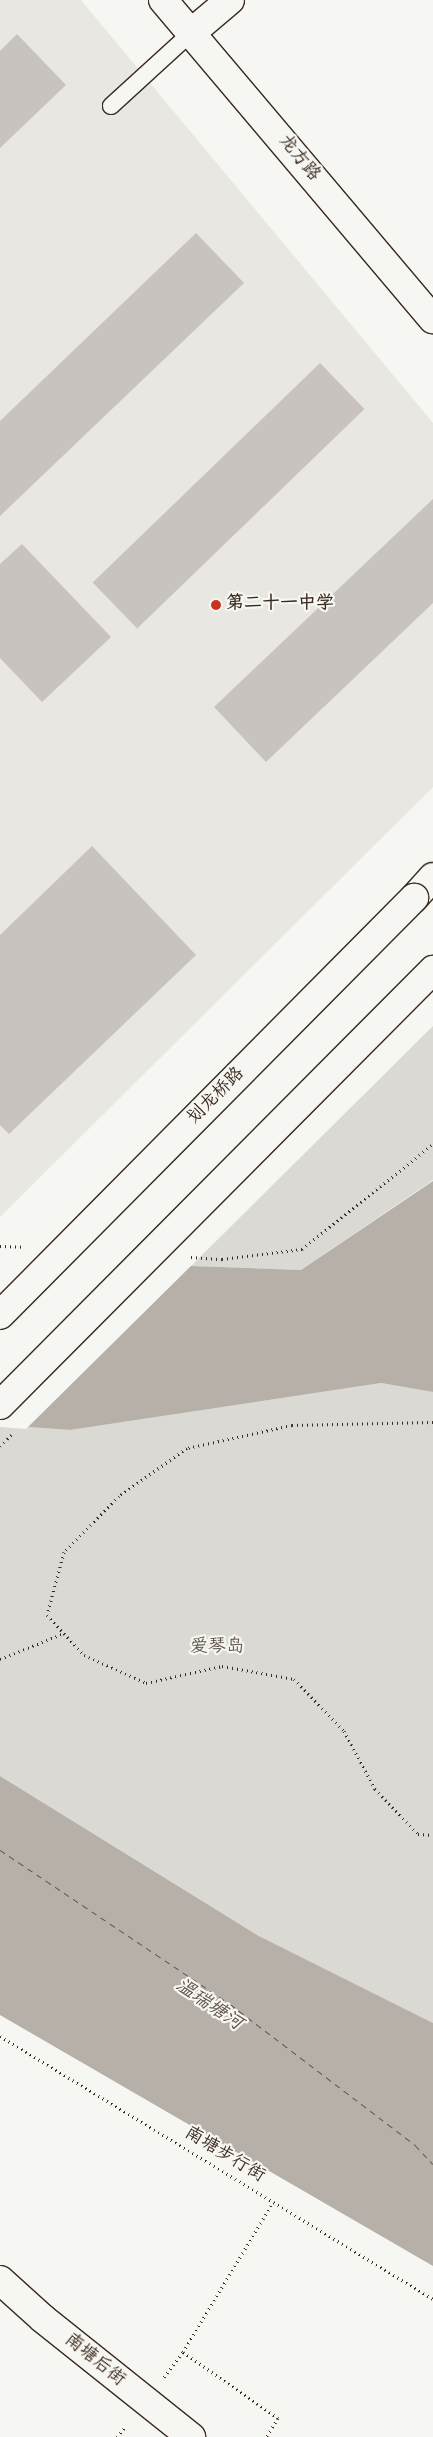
<!DOCTYPE html>
<meta charset="utf-8">
<style>
body{margin:0}
#map{position:relative;width:433px;height:2437px;overflow:hidden;background:#f6f6f2;font-family:Dekko,"LXGW WenKai TC",sans-serif}
div>[style]{position:absolute}
[style*='--x']{left:calc(var(--x)*1px);top:calc(var(--y)*1px);width:calc(var(--w)*1px);rotate:calc(var(--a)*1deg)}
.built>*{inset:0;background:#e8e7e2}
.green>*{inset:0;background:#dad9d3}
.water>*{inset:0;background:#b6b0a9}
.pier>*{inset:0;background:#f6f6f2}
.ferry>*{height:1px;margin-top:-0.5px;transform-origin:0;background:repeating-linear-gradient(90deg,#605248 0 6px,transparent 0 11px)}
.building>*{inset:0;background:#c8c3be;transform-origin:0 0}
.path>*{height:3px;margin-top:-1.5px;transform-origin:0;background:repeating-linear-gradient(90deg,#3b2a1e 0 1px,transparent 0 5px)}
.roads{filter:drop-shadow(1px 0 #3b2a1e) drop-shadow(-1px 0 #3b2a1e) drop-shadow(0 1px #3b2a1e) drop-shadow(0 -1px #3b2a1e)}
.lane>*{height:16px;margin:-8px;padding:0 8px;transform-origin:8px;border-radius:8px;background:#f6f6f2}
.street>*{height:28px;margin:-14px;padding:0 14px;transform-origin:14px;border-radius:14px;background:#f6f6f2}
.secondary>*{height:28px;margin:-14px;padding:0 14px;transform-origin:14px;border-radius:14px;background:#f6f6f2}
.path-bridge>*{height:3px;margin-top:-1.5px;transform-origin:0;background:repeating-linear-gradient(90deg,#3b2a1e 0 1px,transparent 0 5px)}
.bridges{filter:drop-shadow(1px 0 #3b2a1e) drop-shadow(-1px 0 #3b2a1e) drop-shadow(0 1px #3b2a1e) drop-shadow(0 -1px #3b2a1e)}
.secondary-bridge>*{height:28px;margin:-14px;padding:0 14px;transform-origin:14px;border-radius:14px;background:#f6f6f2}
.dots>*{width:14px;height:14px;translate:-50% -50%;box-sizing:border-box;border:2px solid #f6f6f2;border-radius:50%}
span{translate:-50% -50%;white-space:nowrap;text-align:center;line-height:1.15;-webkit-text-stroke:4.5px #f6f6f2;paint-order:stroke}
.street-label{font-size:18px;color:#3b2a1e}
.poi-label{font-size:18px;color:#3b2a1e;font-weight:700}
.left{translate:0 -50%;text-align:left}
.park-label{font-size:18px;color:#63564b}
.water-label{font-size:19px;color:#605248;font-style:italic}
</style>
<div id="map">
<div class="built">
<i style="clip-path:polygon(0 0,81px 0,433px 423px,433px 787px,0 1217px)"></i>
</div>
<div class="green">
<i style="clip-path:polygon(433px 1026px,433px 1180px,301px 1270px,191px 1266px)"></i>
<i style="clip-path:polygon(381px 1383px,433px 1392px,433px 2023px,259px 1936px,0 1776px,0 1425px,70px 1430px)"></i>
</div>
<div class="water">
<i style="clip-path:polygon(433px 1181px,433px 1392px,381px 1383px,70px 1430px,0 1425px,39px 1267px,191px 1266px,301px 1270px)"></i>
<i style="clip-path:polygon(0 1776px,259px 1936px,433px 2023px,433px 2266px,0 2015px)"></i>
</div>
<div class="pier">
<i style="clip-path:polygon(0 1259px,40px 1265px,194px 1263px,26px 1429px,0 1427px)"></i>
</div>
<div class="ferry">
<i style="--x:0;--y:1850;--w:277;--a:33.8"></i>
<i style="--x:230;--y:2004;--w:233;--a:37.3"></i>
<i style="--x:415;--y:2145;--w:26;--a:47"></i>
</div>
<div class="building">
<i style="clip-path:polygon(17px 34px,66px 85px,0 148px,0 51px)"></i>
<i style="clip-path:polygon(196px 233px,244px 283px,0 516px,0 421px)"></i>
<i style="left:320px;top:363px;width:64px;height:316px;rotate:46deg"></i>
<i style="clip-path:polygon(433px 499px,433px 603px,266px 762px,214px 707px)"></i>
<i style="clip-path:polygon(22px 544px,111px 637px,42px 702px,0 658px,0 564px)"></i>
<i style="clip-path:polygon(92px 846px,196px 955px,9px 1134px,0 1125px,0 935px)"></i>
</div>
<div class="path">
<i style="--x:0;--y:1246;--w:23;--a:2"></i>
<i style="--x:191;--y:1257;--w:31;--a:4"></i>
<i style="--x:222;--y:1259;--w:81;--a:-7.1"></i>
<i style="--x:302;--y:1249;--w:168;--a:-38.7"></i>
<i style="--x:433;--y:1422;--w:141;--a:178.8"></i>
<i style="--x:292;--y:1425;--w:107;--a:167.6"></i>
<i style="--x:187;--y:1448;--w:83;--a:144.8"></i>
<i style="--x:119;--y:1496;--w:78;--a:134.5"></i>
<i style="--x:64;--y:1552;--w:65;--a:105.1"></i>
<i style="--x:47;--y:1615;--w:54;--a:47.2"></i>
<i style="--x:84;--y:1655;--w:68;--a:24.3"></i>
<i style="--x:146;--y:1683;--w:78;--a:-12.6"></i>
<i style="--x:222;--y:1666;--w:73;--a:10.2"></i>
<i style="--x:294;--y:1679;--w:72;--a:46.1"></i>
<i style="--x:344;--y:1731;--w:66;--a:61.9"></i>
<i style="--x:375;--y:1789;--w:62;--a:46.3"></i>
<i style="--x:418;--y:1834;--w:15;--a:4"></i>
<i style="--x:0;--y:1659;--w:69;--a:-22.1"></i>
<i style="--x:0;--y:2036;--w:507;--a:31.27"></i>
<i style="--x:183;--y:2352;--w:116;--a:34.8"></i>
<i style="--x:278;--y:2418;--w:22;--a:122"></i>
<i style="--x:164;--y:2377;--w:31;--a:-53"></i>
<i style="--x:183;--y:2352;--w:175;--a:-59"></i>
<i style="--x:117;--y:2437;--w:14;--a:-51"></i>
</div>
<div class="roads">
<div class="lane">
<i style="--x:111;--y:106;--w:108;--a:-42.4"></i>
</div>
<div class="street">
<i style="--x:191;--y:33;--w:51;--a:-40.2"></i>
</div>
<div class="secondary">
<i style="--x:163;--y:0;--w:418;--a:49.8"></i>
<i style="--x:414;--y:898;--w:28;--a:-48"></i>
<i style="--x:0;--y:2280;--w:57;--a:42.1"></i>
<i style="--x:42;--y:2318;--w:191;--a:38.6"></i>
</div>
</div>
<div class="path-bridge">
<i style="--x:0;--y:1446;--w:16;--a:-45"></i>
</div>
<div class="bridges">
<div class="secondary-bridge">
<i style="--x:0;--y:1315;--w:588;--a:-45.21"></i>
<i style="--x:0;--y:1405;--w:614;--a:-45.13"></i>
</div>
</div>
<div class="dots">
<i style="left:216px;top:605px;background:#c8321e"></i>
</div>
<div class="street-label">
<span style="left:298px;top:159px;rotate:50deg">龙方路</span>
<span style="left:217px;top:1097px;rotate:-45deg">划龙桥路</span>
<span style="left:224px;top:2156px;rotate:31deg">南塘步行街</span>
<span style="left:94px;top:2361px;rotate:39deg">南塘后街</span>
</div>
<div class="poi-label">
<span class="left" style="left:226px;top:605px">第二十一中学</span>
</div>
<div class="park-label">
<span style="left:217px;top:1648px">爱琴岛</span>
</div>
<div class="water-label">
<span style="left:208px;top:2006px;rotate:34deg">温瑞塘河</span>
</div>
</div>
